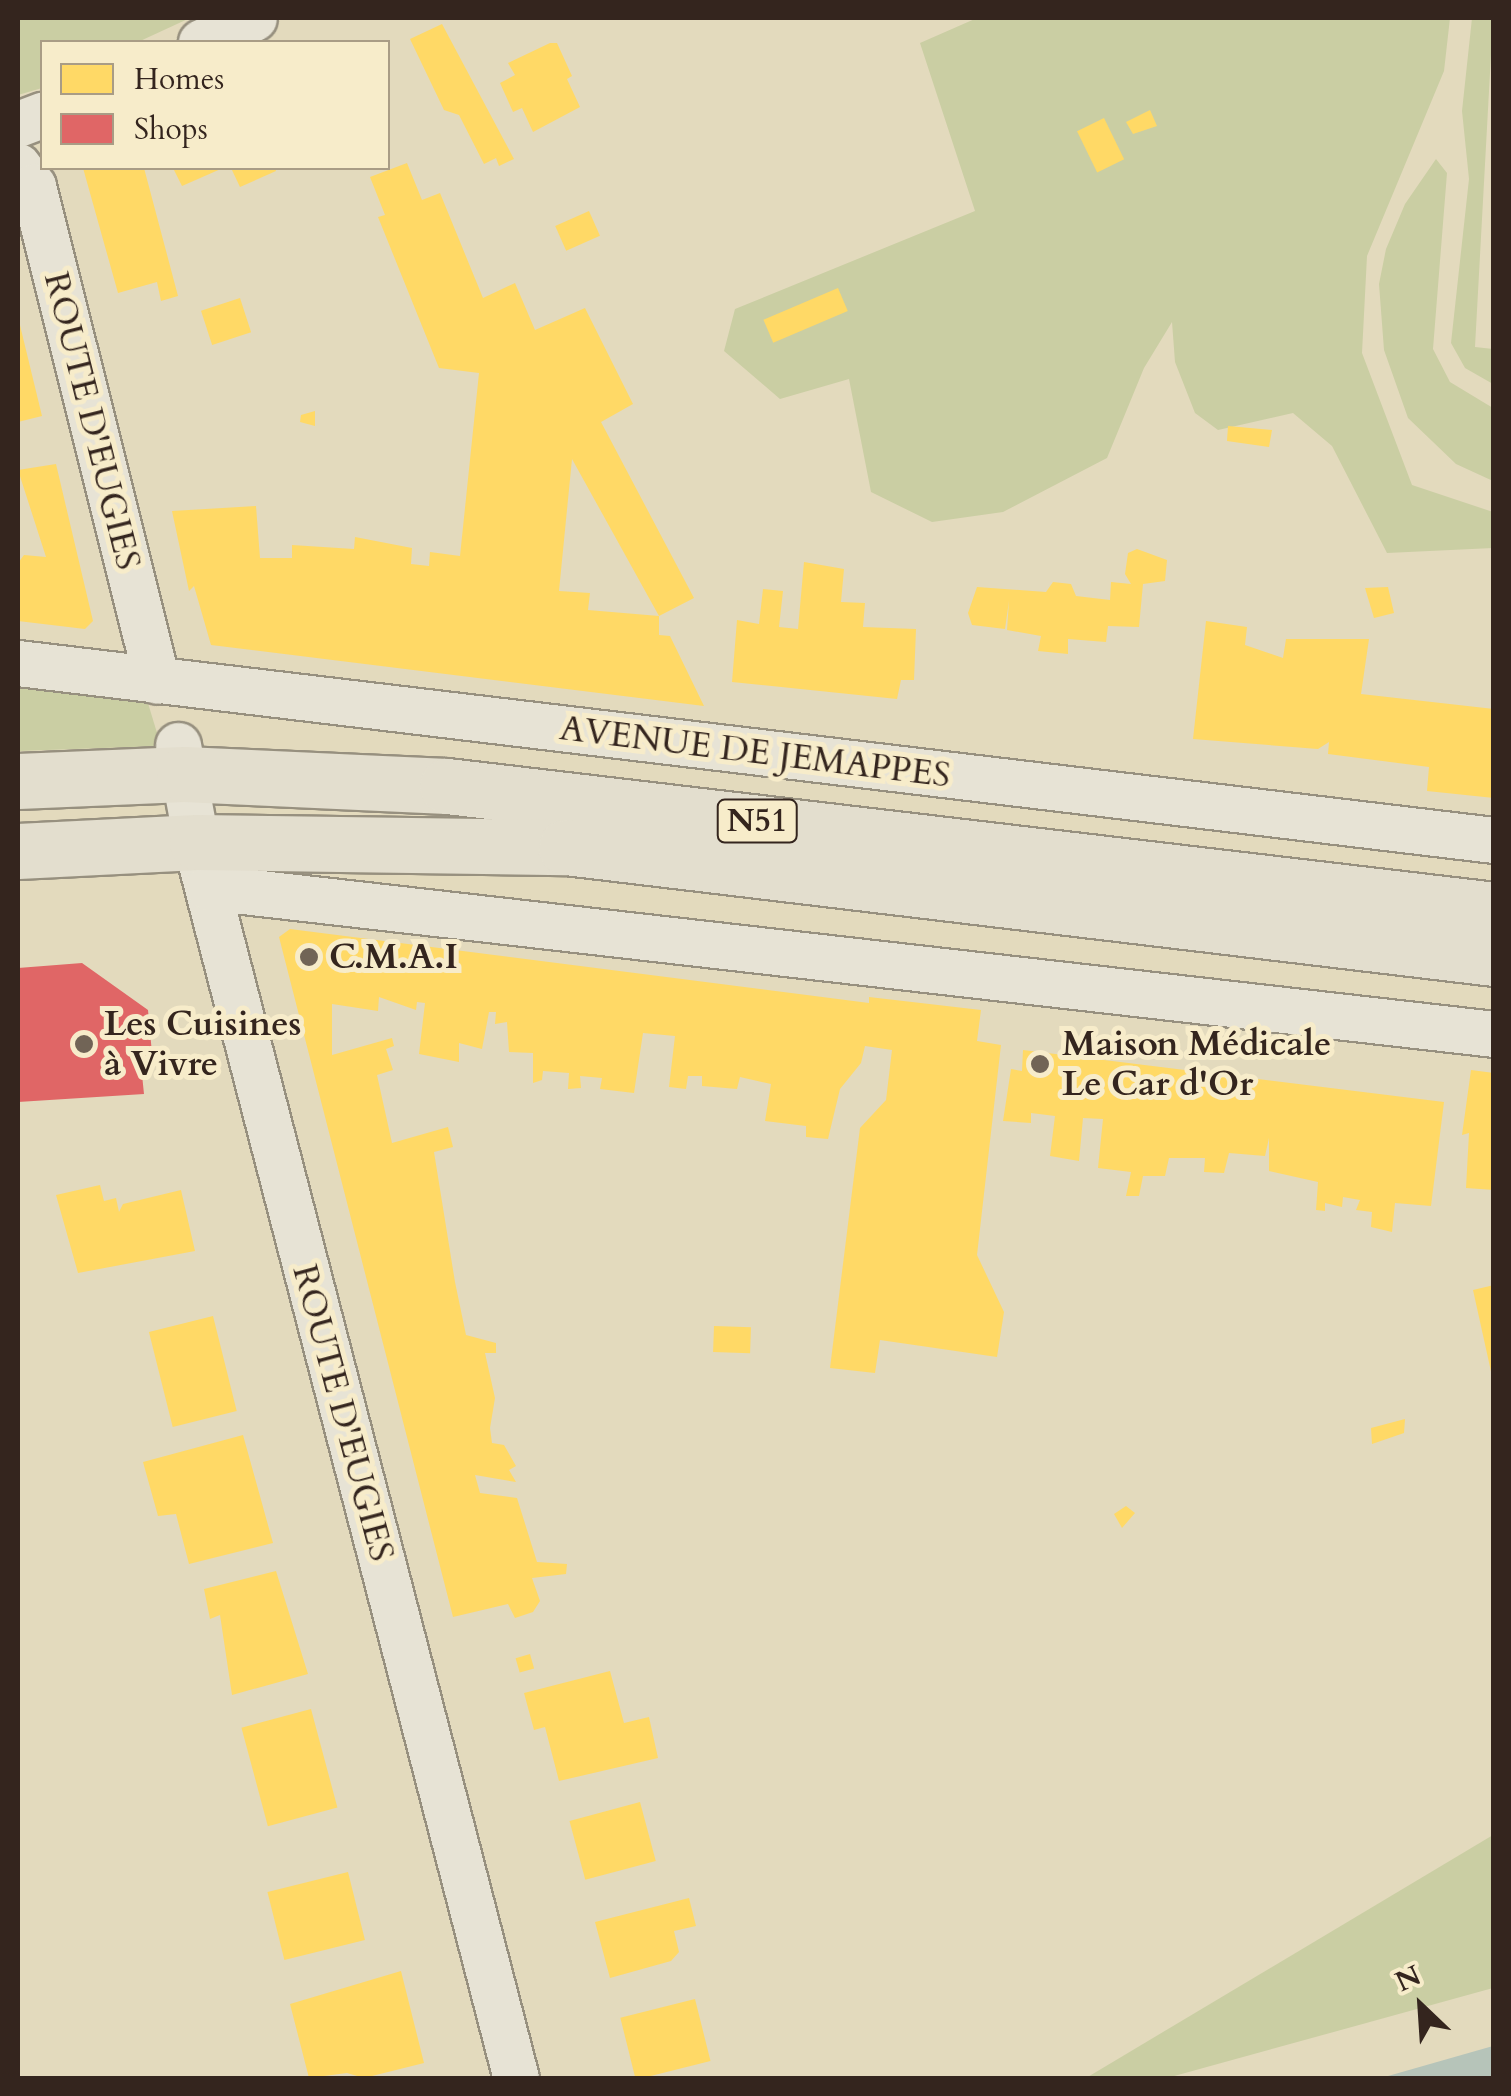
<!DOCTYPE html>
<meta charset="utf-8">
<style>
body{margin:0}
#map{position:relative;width:1511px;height:2096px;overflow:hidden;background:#e3dabd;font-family:Cardo,serif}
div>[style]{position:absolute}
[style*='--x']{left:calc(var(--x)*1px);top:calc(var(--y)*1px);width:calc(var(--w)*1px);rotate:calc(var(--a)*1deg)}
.green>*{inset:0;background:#cacea3}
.water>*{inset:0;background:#b6c4b9}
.homes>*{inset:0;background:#ffd966;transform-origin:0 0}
.shops>*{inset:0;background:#e06666}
.roads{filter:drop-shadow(2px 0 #97907f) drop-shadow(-2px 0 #97907f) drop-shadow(0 2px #97907f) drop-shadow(0 -2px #97907f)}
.minor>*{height:45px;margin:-22.5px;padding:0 22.5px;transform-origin:22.5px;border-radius:22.5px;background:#e7e3d5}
.primary>*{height:55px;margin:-27.5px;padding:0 27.5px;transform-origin:27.5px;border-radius:27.5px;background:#e3dece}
.dots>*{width:28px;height:28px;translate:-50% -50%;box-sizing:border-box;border:5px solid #f7ecca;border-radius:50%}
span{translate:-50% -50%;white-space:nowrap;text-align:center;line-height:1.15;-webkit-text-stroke:10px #f7ecca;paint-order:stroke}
.shield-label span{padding:2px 8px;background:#f7ecca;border:2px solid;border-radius:8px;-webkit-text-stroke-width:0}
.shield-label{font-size:32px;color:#34251e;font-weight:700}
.street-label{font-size:35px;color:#34251e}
.poi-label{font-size:35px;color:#34251e;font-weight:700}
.left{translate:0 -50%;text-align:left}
.frame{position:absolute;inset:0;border:20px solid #34251e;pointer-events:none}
.legend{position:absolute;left:40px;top:40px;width:350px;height:130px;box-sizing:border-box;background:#f7ecca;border:2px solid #a99c85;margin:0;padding:12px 18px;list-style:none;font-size:30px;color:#34251e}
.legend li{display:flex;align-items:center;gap:20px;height:50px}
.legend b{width:50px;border:2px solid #a99c85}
.north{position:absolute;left:1371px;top:1956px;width:100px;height:100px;-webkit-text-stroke:8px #f7ecca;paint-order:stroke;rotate:335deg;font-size:28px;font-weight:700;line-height:40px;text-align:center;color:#34251e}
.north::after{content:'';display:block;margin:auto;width:35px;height:45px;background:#34251e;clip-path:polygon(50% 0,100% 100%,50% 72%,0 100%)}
</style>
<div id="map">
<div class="green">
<i style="clip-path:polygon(18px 18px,190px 18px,138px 42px,42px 42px,42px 88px,18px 95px)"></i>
<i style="clip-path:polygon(977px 18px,1450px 18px,1444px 71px,1367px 256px,1362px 353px,1412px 485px,1493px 512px,1493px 548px,1387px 553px,1332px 446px,1293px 413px,1218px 430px,1195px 413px,1175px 362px,1172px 322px,1144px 368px,1107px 458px,1003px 512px,932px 522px,871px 492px,849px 379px,780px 399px,724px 351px,735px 309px,975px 211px,920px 43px)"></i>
<i style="clip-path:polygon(1472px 18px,1493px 18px,1475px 347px,1493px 349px,1493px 384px,1465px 368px,1451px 343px,1469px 179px,1462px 111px)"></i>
<i style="clip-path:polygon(1436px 159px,1447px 173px,1433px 349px,1450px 382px,1493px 408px,1493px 481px,1456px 464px,1408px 418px,1384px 350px,1379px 284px,1386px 249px,1405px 204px)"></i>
<i style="clip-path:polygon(18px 683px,147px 700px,161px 746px,18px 751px)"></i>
<i style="clip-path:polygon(1493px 1835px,1493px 1988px,1167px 2078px,1086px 2078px)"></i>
</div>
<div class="water">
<i style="clip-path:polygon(1493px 2046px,1493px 2078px,1381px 2078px)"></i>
</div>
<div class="homes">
<i style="clip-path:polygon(442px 24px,514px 159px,499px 166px,496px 158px,484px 164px,459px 115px,444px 110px,410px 39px)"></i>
<i style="clip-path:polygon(550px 43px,557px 43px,572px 76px,567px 79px,580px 107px,533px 132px,522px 108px,513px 112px,500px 83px,515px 75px,508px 63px)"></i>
<i style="clip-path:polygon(1150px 110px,1157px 126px,1133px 134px,1126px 122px)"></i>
<i style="left:1104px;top:118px;width:46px;height:30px;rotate:64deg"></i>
<i style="clip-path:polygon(407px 163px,422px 200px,440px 193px,483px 298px,515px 283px,535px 330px,585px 308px,633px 404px,601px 422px,694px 598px,659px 616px,572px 459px,559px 591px,590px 593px,588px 610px,659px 616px,659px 635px,670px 636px,704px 706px,211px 645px,194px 586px,189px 591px,172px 511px,256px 506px,260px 558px,292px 558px,292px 545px,354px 549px,355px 537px,412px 548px,411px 564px,429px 566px,430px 552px,460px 556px,479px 373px,439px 368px,378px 217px,385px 215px,370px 177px)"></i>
<i style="clip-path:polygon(83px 168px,144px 168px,178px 296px,161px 301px,157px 282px,118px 293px)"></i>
<i style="clip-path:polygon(173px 168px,223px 168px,182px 186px)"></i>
<i style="clip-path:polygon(231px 168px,275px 168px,276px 171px,240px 187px)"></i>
<i style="left:589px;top:211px;width:27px;height:37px;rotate:66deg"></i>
<i style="left:838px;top:288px;width:25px;height:81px;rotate:67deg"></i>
<i style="left:240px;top:298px;width:36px;height:41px;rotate:72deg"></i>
<i style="clip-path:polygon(18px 317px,42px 416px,18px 422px)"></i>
<i style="clip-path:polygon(315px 411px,315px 426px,300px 422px,301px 415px)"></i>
<i style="clip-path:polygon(1228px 426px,1272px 430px,1269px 447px,1227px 441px)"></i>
<i style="clip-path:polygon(56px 464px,93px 621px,85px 629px,18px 621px,18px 563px,24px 555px,46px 557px,18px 470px)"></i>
<i style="clip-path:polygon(1137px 549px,1167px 560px,1165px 581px,1143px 584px,1139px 627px,1108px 626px,1106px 642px,1068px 639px,1068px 654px,1038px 651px,1041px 636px,1007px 630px,1009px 601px,1005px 629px,972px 625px,968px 613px,977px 587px,1046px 592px,1053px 582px,1071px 584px,1076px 596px,1110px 600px,1111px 582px,1131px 584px,1125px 574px,1128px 553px)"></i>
<i style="clip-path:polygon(804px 562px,844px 569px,841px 602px,865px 603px,863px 627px,916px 629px,914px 680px,901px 680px,897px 699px,732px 682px,737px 620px,759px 624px,763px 589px,783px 591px,779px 627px,798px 629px)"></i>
<i style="clip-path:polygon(1388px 587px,1394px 613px,1374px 618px,1365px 588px)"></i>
<i style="clip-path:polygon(1206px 621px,1247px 627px,1245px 645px,1283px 658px,1286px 639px,1369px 639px,1361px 694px,1494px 709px,1494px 798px,1427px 791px,1429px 767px,1328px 754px,1329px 742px,1318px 749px,1193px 739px)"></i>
<i style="clip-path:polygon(290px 929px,869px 1003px,869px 997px,981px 1010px,977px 1041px,1001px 1045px,977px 1255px,1004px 1312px,997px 1357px,880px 1340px,875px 1373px,830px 1368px,860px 1128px,886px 1100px,892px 1050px,865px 1046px,861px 1063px,840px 1089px,828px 1139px,806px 1137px,806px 1126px,765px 1121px,771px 1084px,740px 1077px,737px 1089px,702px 1086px,702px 1076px,688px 1076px,686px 1089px,669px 1087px,675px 1036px,643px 1033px,634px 1093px,600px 1089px,602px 1078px,580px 1076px,581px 1088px,568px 1089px,569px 1073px,543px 1071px,542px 1080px,533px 1083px,533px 1053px,509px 1052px,507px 1022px,495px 1024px,496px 1012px,489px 1012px,482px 1049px,459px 1043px,459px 1062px,419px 1054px,425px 1003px,417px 1002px,416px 1010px,379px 997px,378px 1011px,332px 1004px,332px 1055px,392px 1038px,394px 1046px,386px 1049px,393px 1070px,377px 1075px,392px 1143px,448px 1127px,453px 1147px,434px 1152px,455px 1282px,466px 1335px,496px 1343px,496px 1353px,485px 1353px,495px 1398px,490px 1428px,492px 1443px,504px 1445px,516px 1466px,509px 1470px,516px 1482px,475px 1475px,480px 1493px,517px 1498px,537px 1562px,567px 1564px,566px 1574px,532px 1578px,540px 1601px,533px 1612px,515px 1618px,508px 1604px,453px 1617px,279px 937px)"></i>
<i style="clip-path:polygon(1023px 1050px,1444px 1102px,1431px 1206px,1395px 1203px,1392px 1232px,1371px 1227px,1372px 1212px,1356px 1210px,1360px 1200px,1343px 1197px,1342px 1207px,1325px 1203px,1325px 1211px,1316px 1210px,1318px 1182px,1269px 1171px,1269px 1138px,1265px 1156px,1229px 1153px,1224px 1173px,1204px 1172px,1205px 1158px,1169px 1158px,1165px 1176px,1143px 1176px,1139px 1196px,1126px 1196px,1131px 1172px,1098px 1168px,1103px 1119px,1083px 1118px,1079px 1161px,1050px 1156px,1055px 1116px,1031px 1113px,1031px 1123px,1003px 1121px,1011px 1069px,1022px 1071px)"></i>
<i style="clip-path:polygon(1471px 1070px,1494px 1073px,1494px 1190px,1466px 1188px,1469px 1133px,1462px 1135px)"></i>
<i style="clip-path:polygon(100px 1185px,104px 1201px,116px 1198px,119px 1212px,123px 1204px,181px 1190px,195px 1251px,78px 1273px,56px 1195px)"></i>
<i style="clip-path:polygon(1494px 1285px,1494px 1376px,1492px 1376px,1473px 1290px)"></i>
<i style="left:213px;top:1316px;width:98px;height:66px;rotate:76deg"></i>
<i style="left:714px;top:1326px;width:37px;height:26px;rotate:2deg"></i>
<i style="clip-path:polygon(1405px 1419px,1404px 1433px,1372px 1444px,1371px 1428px)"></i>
<i style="clip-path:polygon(243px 1435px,273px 1543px,189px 1564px,176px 1514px,158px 1516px,143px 1462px)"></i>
<i style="clip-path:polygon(1126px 1506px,1135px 1513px,1122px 1528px,1114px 1514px)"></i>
<i style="clip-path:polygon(276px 1571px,308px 1674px,232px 1695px,220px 1615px,210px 1619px,204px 1589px)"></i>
<i style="left:530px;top:1654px;width:15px;height:15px;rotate:74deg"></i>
<i style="clip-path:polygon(610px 1671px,624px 1723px,649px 1717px,658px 1758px,559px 1781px,545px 1727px,534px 1730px,524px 1693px)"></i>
<i style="left:311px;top:1709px;width:102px;height:72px;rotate:75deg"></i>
<i style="left:640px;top:1802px;width:61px;height:73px;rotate:75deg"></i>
<i style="left:348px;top:1872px;width:70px;height:83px;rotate:76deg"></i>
<i style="clip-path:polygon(689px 1898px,696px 1926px,674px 1931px,679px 1952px,671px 1961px,610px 1978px,595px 1922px)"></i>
<i style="clip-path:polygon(401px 1971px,424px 2063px,364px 2078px,347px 2073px,309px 2078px,290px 2004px)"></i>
<i style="left:695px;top:1999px;width:64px;height:77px;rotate:76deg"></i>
</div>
<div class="shops">
<i style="clip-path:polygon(82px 963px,148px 1010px,153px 1064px,141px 1065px,144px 1094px,18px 1102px,18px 968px)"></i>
</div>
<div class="roads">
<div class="minor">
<i style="--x:201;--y:42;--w:58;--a:-24.4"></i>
<i style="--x:18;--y:124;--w:26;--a:-21"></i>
<i style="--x:18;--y:166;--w:25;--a:53"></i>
<i style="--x:33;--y:186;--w:510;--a:75.94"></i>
<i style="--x:18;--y:663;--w:1487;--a:6.84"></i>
<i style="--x:178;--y:745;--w:113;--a:79.3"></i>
<i style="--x:199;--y:856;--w:1262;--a:75.46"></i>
<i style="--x:208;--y:887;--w:1294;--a:6.52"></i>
</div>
<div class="primary">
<i style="--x:18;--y:781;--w:166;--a:-2.4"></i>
<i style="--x:184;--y:774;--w:263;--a:2.6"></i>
<i style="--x:447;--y:786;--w:1054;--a:6.75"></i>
<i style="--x:18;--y:851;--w:179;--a:-2.9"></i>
<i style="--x:197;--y:842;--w:369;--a:0.8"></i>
<i style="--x:566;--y:847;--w:935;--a:6.82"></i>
</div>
</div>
<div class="dots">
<i style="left:309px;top:957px;background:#716456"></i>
<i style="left:84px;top:1044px;background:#716456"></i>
<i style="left:1040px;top:1064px;background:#716456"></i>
</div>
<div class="shield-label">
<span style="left:757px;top:821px">N51</span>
</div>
<div class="street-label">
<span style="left:92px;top:421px;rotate:76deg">ROUTE D'EUGIES</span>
<span style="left:755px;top:752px;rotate:7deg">AVENUE DE JEMAPPES</span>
<span style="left:343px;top:1413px;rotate:75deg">ROUTE D'EUGIES</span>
</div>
<div class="poi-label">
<span class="left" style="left:329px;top:957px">C.M.A.I</span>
<span class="left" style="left:104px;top:1044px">Les Cuisines<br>à Vivre</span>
<span class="left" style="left:1062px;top:1064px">Maison Médicale<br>Le Car d'Or</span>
</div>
<div class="frame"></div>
<ul class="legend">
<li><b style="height:28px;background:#ffd966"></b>Homes</li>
<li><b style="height:28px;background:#e06666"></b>Shops</li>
</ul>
<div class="north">N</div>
</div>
